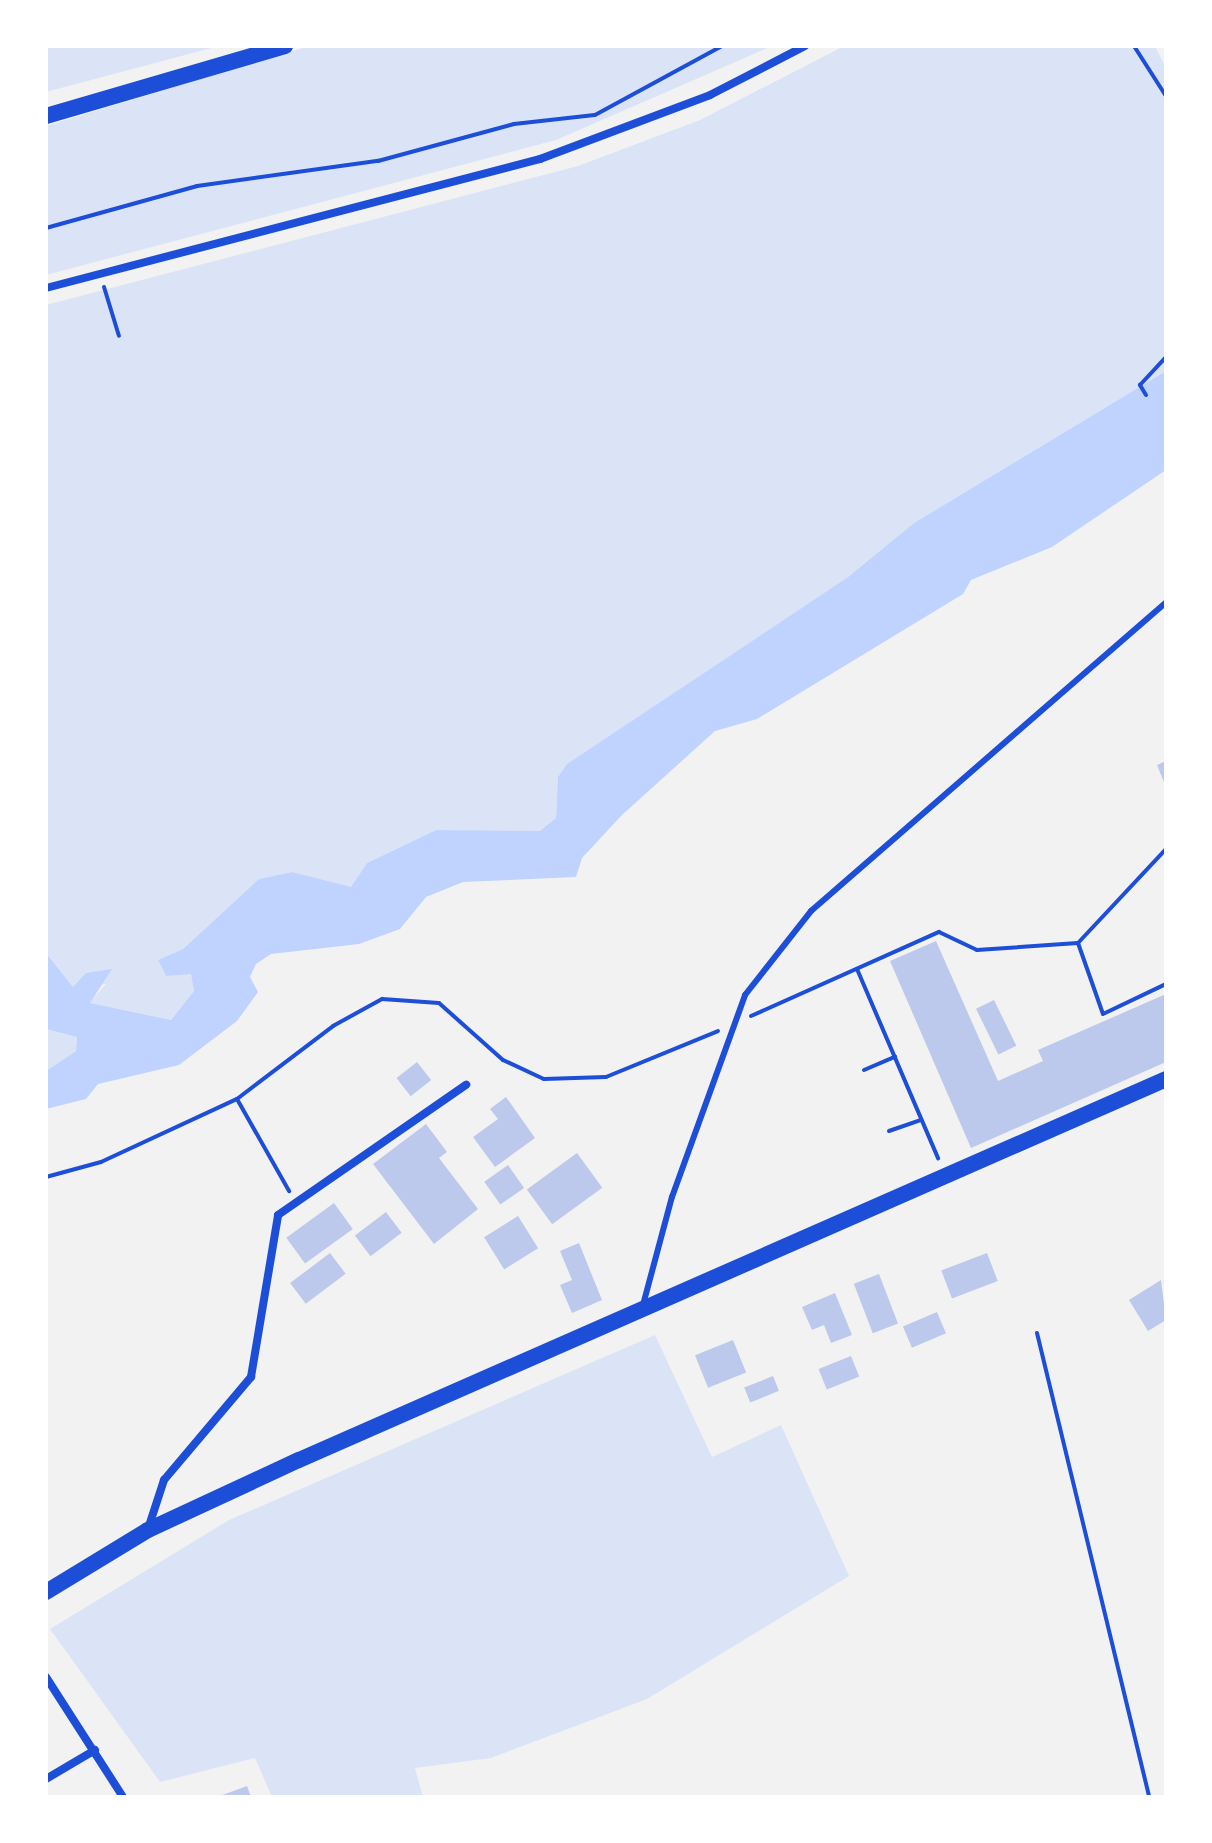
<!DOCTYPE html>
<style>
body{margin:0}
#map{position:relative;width:1212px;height:1843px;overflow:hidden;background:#f2f2f2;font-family:"Public Sans",sans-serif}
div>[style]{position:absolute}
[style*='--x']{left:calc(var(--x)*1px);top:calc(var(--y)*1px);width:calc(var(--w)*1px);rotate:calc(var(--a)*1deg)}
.green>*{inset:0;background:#dbe4f7}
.water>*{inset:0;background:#bfd3fe}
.building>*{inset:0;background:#bdc9ec;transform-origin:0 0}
.path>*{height:4px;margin:-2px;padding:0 2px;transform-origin:2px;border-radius:2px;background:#1d4ed8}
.service>*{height:6px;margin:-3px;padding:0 3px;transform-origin:3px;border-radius:3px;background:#1d4ed8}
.minor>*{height:8px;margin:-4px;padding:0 4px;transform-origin:4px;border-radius:4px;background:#1d4ed8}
.secondary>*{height:16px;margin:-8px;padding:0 8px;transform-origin:8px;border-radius:8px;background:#1d4ed8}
span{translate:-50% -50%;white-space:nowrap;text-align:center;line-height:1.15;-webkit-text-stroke:6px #fff;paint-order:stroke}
.frame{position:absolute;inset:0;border:48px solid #fff;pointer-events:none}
</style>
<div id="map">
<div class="green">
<i style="clip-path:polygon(46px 46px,219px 46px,46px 92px)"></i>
<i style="clip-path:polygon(310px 46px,772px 46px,556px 140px,46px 275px,46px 126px)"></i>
<i style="clip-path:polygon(844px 46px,1155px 46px,1166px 68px,1166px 371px,914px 523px,848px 577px,567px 764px,558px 777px,556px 818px,540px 832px,436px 830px,367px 863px,351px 888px,292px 872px,259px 879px,183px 949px,158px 960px,166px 976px,191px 973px,194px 991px,171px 1020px,89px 1003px,106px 984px,73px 987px,46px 953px,46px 305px,578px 166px,700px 120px)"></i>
<i style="clip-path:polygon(46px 1029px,77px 1037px,76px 1051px,46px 1071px)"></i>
<i style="clip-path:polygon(655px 1335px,712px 1457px,781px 1425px,849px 1576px,647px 1699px,491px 1758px,415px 1768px,423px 1797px,272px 1797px,255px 1758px,160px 1782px,50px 1629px,229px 1520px)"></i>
</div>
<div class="water">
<i style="clip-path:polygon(1166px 371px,1166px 470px,1052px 547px,971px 580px,963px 594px,757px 719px,715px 731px,622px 815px,582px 858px,576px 877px,463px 882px,426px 897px,400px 929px,359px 944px,271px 954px,256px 964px,250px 977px,258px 992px,237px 1021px,179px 1065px,98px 1084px,86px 1099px,46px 1109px,46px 1071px,76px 1051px,77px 1037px,46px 1029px,46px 953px,73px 987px,86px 973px,112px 969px,90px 1003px,171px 1020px,194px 991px,191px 974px,166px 976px,158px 960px,183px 949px,259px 879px,292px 872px,351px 887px,367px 863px,436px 830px,540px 831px,556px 818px,558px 777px,567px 764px,848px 577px,914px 523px)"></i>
</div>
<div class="building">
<i style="clip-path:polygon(1166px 761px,1166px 787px,1157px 765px)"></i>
<i style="clip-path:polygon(936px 941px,998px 1081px,1043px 1061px,1038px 1050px,1166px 994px,1166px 1062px,971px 1148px,890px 961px)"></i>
<i style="left:994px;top:1000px;width:51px;height:20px;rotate:64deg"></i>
<i style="left:417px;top:1062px;width:23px;height:26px;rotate:52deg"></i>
<i style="clip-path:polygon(506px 1097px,535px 1138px,495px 1167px,473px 1137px,498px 1119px,490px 1109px)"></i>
<i style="clip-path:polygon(426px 1124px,447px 1152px,439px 1158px,478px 1209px,434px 1244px,373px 1164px)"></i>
<i style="left:577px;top:1153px;width:43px;height:62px;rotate:54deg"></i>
<i style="left:508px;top:1165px;width:28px;height:29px;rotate:55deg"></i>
<i style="left:334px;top:1203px;width:32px;height:59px;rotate:54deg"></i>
<i style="left:386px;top:1212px;width:26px;height:39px;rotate:53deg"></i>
<i style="left:518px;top:1216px;width:38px;height:40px;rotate:58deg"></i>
<i style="clip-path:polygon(579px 1243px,602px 1300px,572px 1313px,560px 1285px,572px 1280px,560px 1251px)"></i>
<i style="left:330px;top:1253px;width:26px;height:50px;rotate:53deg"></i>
<i style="left:987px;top:1253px;width:30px;height:49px;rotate:69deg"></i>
<i style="left:879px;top:1274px;width:53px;height:27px;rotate:69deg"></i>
<i style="clip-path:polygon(1161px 1280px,1166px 1320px,1148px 1331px,1129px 1300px)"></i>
<i style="clip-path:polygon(835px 1293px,852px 1335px,831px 1343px,824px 1325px,812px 1330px,802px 1307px)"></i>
<i style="left:937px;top:1312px;width:23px;height:37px;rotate:67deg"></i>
<i style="left:733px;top:1340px;width:35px;height:41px;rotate:68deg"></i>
<i style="left:851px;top:1356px;width:22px;height:35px;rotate:68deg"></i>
<i style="left:773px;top:1376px;width:16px;height:31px;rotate:68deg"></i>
<i style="clip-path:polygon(247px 1786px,251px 1797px,217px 1797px)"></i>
</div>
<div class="path">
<i style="--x:1134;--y:46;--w:59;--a:57.4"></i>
<i style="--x:46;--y:228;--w:157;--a:-15.5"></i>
<i style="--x:197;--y:186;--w:183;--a:-7.9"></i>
<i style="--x:378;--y:161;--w:141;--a:-15.2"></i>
<i style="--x:514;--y:124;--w:81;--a:-6.3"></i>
<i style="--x:595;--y:115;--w:145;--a:-28.5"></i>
<i style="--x:104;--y:287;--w:51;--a:73"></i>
<i style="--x:1146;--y:395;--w:12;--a:-121"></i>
<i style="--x:1140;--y:385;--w:38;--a:-47"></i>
<i style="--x:1078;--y:943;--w:75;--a:70.6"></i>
<i style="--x:1103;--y:1014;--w:70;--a:-25.5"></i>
<i style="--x:857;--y:969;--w:206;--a:66.8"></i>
<i style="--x:751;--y:1016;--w:206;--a:-24.1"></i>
<i style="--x:939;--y:932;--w:42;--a:25.3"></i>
<i style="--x:977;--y:950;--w:101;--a:-4"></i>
<i style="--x:1078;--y:943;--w:129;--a:-46.9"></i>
<i style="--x:864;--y:1070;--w:34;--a:-23"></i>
<i style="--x:237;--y:1099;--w:106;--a:60.5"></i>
<i style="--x:889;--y:1131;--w:34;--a:-19"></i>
<i style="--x:46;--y:1177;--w:57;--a:-15.3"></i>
<i style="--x:101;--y:1162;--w:150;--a:-24.9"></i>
<i style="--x:237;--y:1099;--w:121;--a:-37.2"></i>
<i style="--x:333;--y:1026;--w:56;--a:-28.9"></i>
<i style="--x:382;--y:999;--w:57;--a:4"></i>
<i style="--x:439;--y:1003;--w:86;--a:41.7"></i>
<i style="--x:503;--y:1060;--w:45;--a:24.9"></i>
<i style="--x:544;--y:1079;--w:62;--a:-1.8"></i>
<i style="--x:606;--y:1077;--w:121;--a:-22.3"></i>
<i style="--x:1037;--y:1333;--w:477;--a:76.4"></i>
</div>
<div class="service">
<i style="--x:643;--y:1305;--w:112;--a:-75"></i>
<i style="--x:672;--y:1197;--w:215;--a:-70.1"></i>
<i style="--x:745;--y:995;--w:107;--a:-51.8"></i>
<i style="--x:811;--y:911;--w:471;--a:-41"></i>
</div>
<div class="minor">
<i style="--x:46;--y:288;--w:511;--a:-14.64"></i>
<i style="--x:540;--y:159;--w:182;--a:-20.6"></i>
<i style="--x:710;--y:95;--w:107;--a:-27.3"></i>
<i style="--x:148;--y:1529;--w:52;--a:-71.9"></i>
<i style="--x:164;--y:1480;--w:135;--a:-49.8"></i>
<i style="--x:251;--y:1377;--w:164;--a:-80.5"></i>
<i style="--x:278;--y:1215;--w:229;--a:-34.7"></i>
<i style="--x:46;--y:1677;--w:143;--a:57.3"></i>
<i style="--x:46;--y:1779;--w:57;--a:-30.6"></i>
</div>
<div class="secondary">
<i style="--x:46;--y:116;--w:249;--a:-16.3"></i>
<i style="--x:46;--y:1592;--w:119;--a:-31.3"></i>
<i style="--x:148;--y:1530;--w:166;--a:-24.9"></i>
<i style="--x:299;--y:1460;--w:947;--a:-23.72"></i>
</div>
<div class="frame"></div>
</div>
